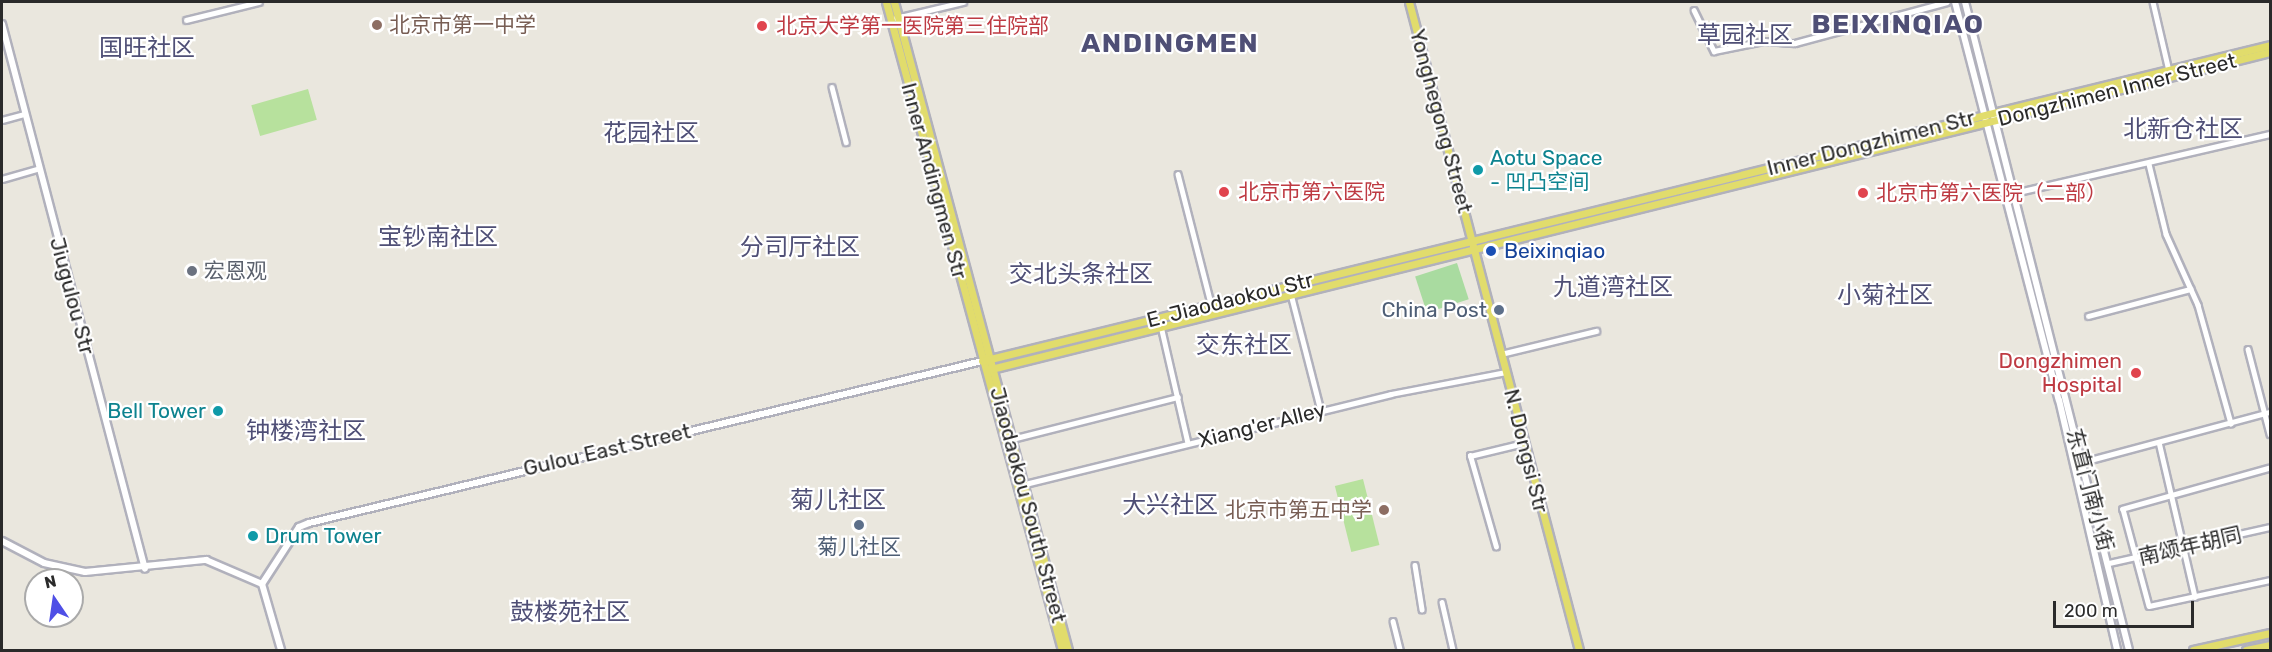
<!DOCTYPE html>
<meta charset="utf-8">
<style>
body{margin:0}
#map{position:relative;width:2272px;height:652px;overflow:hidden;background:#eae7de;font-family:Rubik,"Noto Sans SC",sans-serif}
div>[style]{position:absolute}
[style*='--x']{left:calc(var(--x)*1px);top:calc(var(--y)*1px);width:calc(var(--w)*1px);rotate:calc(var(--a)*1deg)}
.green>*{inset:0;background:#a9dba0;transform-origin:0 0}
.pitch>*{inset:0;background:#b7e19d;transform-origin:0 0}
.roads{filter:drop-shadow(2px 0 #b1b1bc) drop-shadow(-2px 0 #b1b1bc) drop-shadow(0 2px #b1b1bc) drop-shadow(0 -2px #b1b1bc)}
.minor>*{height:4.5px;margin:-2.25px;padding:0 2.25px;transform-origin:2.25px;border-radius:2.25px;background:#fff}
.secondary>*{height:6px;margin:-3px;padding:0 3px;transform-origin:3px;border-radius:3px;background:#fff}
.primary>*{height:7px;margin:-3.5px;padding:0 3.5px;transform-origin:3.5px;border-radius:3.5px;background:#e1dc6c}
.dots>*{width:16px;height:16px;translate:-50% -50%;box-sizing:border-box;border:3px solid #fff;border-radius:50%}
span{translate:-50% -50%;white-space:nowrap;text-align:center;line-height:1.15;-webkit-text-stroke:4.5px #fff;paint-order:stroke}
.education-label{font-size:21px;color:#785e54}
.left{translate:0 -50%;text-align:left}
.right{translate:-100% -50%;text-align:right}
.health-label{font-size:21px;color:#be3a42}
.street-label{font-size:21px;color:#2a2a2a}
.culture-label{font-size:21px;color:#0d838f}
.transit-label{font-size:21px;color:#164399}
.worship-label{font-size:21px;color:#5b616d}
.service-label{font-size:21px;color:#4e5e75}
.quarter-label{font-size:24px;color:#4f4f76}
.district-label{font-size:27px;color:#4f4f76;font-weight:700;letter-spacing:1.5px}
.frame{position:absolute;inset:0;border:3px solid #2a2a2a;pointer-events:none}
.north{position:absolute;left:24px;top:568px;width:60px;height:60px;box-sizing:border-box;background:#fff;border:2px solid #aaa;border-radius:50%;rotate:347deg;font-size:16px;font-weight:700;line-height:24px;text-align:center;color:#2a2a2a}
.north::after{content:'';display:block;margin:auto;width:21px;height:27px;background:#4f4fe6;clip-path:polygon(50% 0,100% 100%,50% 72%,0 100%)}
.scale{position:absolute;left:2053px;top:601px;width:141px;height:27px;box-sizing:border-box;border:3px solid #2a2a2a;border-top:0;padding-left:8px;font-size:18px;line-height:21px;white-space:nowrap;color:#2a2a2a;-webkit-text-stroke:4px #fff;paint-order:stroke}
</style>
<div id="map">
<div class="green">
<i style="left:1457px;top:263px;width:38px;height:44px;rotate:72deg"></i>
</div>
<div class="pitch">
<i style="left:308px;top:89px;width:32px;height:59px;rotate:74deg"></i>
<i style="left:1363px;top:479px;width:68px;height:29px;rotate:76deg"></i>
</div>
<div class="roads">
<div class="minor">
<i style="--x:2153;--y:2;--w:71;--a:76.9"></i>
<i style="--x:1694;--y:10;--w:46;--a:64"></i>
<i style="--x:1714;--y:51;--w:51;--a:-11.3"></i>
<i style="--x:1764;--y:41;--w:31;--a:4"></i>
<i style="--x:1795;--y:43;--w:157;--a:-15.1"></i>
<i style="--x:896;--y:18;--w:69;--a:-13.4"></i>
<i style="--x:186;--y:20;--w:75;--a:-13.9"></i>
<i style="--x:832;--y:87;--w:57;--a:75.7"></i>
<i style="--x:2;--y:120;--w:23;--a:-15"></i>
<i style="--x:2149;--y:164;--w:72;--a:76.3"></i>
<i style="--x:2166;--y:234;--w:78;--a:65.7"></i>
<i style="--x:2198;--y:305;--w:123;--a:74.4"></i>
<i style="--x:1178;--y:174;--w:133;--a:75.7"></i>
<i style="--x:2;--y:179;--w:37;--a:-16"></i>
<i style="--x:2014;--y:193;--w:263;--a:-13"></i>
<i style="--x:1291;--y:294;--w:121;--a:75.6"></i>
<i style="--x:2088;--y:316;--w:106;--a:-14.8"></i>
<i style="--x:1161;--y:326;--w:120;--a:77"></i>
<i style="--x:2248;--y:349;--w:88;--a:75.5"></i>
<i style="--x:1501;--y:354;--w:98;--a:-13.6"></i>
<i style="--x:1012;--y:439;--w:171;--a:-14.2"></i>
<i style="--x:2159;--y:442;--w:159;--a:76.9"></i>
<i style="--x:2079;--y:463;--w:198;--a:-15"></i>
<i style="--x:2270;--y:468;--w:153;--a:164.4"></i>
<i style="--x:2123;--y:509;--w:100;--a:75"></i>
<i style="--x:2149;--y:606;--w:124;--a:-12.1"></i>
<i style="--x:1021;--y:485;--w:381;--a:-13.8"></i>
<i style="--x:1391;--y:394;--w:117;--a:-10.8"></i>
<i style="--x:1496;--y:547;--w:95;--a:-105.9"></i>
<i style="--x:1470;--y:456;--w:56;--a:-13.5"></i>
<i style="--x:2109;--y:563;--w:165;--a:-12.6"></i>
<i style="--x:1415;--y:565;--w:45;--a:81"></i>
<i style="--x:1442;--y:602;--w:49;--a:77.1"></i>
<i style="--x:1393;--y:621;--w:30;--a:76"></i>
</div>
<div class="secondary">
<i style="--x:1955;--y:2;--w:411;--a:75.4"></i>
<i style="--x:2059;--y:400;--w:257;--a:76.9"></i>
<i style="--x:1965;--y:2;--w:668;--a:75.8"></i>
<i style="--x:2;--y:24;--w:563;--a:75.3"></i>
<i style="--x:2;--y:541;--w:47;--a:27.6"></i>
<i style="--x:44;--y:563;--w:42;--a:12.4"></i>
<i style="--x:85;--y:572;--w:122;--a:-5.7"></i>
<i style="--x:206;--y:560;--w:61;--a:23.2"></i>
<i style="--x:262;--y:584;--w:68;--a:-57"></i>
<i style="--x:299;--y:527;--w:11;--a:-22"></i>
<i style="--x:309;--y:523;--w:692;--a:-13.53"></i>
<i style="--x:262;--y:584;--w:69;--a:73.9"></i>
</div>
<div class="primary">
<i style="--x:886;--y:2;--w:671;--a:74.8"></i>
<i style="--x:894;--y:2;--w:671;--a:74.97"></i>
<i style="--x:1409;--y:2;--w:670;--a:75.3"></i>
<i style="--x:982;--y:361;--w:1326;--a:-13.78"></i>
<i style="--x:991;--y:369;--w:1318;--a:-13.92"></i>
<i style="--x:2193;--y:650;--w:79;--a:-12.4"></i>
<i style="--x:2246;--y:650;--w:25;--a:-12"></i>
</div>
</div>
<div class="dots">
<i style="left:377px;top:25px;background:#8d6e63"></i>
<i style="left:762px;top:26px;background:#e0444e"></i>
<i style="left:1478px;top:170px;background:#0f9aa8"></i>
<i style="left:1224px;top:192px;background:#e0444e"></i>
<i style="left:1863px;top:193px;background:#e0444e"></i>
<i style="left:1491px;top:251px;background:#1a4fb4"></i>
<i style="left:192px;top:271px;background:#6b7280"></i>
<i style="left:1499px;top:310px;background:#5c6f8a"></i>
<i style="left:2136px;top:373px;background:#e0444e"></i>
<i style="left:218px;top:411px;background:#0f9aa8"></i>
<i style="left:1384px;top:510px;background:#8d6e63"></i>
<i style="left:859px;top:525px;background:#5c6f8a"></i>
<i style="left:253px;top:536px;background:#0f9aa8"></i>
</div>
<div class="education-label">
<span class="left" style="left:389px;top:25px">北京市第一中学</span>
<span class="right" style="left:1372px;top:510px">北京市第五中学</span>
</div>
<div class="health-label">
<span class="left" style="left:776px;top:26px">北京大学第一医院第三住院部</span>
<span class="left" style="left:1238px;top:192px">北京市第六医院</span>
<span class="left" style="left:1876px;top:193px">北京市第六医院（二部）</span>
<span class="right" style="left:2122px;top:373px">Dongzhimen<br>Hospital</span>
</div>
<div class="street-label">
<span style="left:2117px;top:90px;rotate:-14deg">Dongzhimen Inner Street</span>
<span style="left:1441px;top:121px;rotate:75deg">Yonghegong Street</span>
<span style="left:1871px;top:143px;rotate:-14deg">Inner Dongzhimen Str</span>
<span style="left:934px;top:181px;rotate:75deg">Inner Andingmen Str</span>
<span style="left:72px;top:296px;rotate:75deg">Jiugulou Str</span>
<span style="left:1230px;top:300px;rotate:-14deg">E. Jiaodaokou Str</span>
<span style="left:1262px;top:425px;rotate:-14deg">Xiang'er Alley</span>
<span style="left:607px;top:450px;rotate:-13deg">Gulou East Street</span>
<span style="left:1526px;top:451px;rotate:76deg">N. Dongsi Str</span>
<span style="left:2090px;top:490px;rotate:75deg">东直门南小街</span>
<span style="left:1028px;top:505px;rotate:75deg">Jiaodaokou South Street</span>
<span style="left:2190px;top:546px;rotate:-13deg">南颂年胡同</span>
</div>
<div class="culture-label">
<span class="left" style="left:1490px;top:170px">Aotu Space<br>- 凹凸空间</span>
<span class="right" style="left:206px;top:411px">Bell Tower</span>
<span class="left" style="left:265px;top:536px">Drum Tower</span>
</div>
<div class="transit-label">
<span class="left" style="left:1504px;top:251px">Beixinqiao</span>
</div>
<div class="worship-label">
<span class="left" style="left:204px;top:271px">宏恩观</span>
</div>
<div class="service-label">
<span class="right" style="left:1487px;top:310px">China Post</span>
<span style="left:859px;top:547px">菊儿社区</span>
</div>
<div class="quarter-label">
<span style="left:1745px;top:36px">草园社区</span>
<span style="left:147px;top:49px">国旺社区</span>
<span style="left:2183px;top:130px">北新仓社区</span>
<span style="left:651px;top:134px">花园社区</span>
<span style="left:438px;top:238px">宝钞南社区</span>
<span style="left:800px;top:248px">分司厅社区</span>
<span style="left:1081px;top:275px">交北头条社区</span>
<span style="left:1613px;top:288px">九道湾社区</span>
<span style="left:1885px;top:296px">小菊社区</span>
<span style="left:1244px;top:346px">交东社区</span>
<span style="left:306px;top:432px">钟楼湾社区</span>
<span style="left:838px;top:501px">菊儿社区</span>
<span style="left:1170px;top:506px">大兴社区</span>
<span style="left:570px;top:613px">鼓楼苑社区</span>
</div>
<div class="district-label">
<span style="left:1898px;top:25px">BEIXINQIAO</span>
<span style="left:1170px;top:44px">ANDINGMEN</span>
</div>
<div class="frame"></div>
<div class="north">N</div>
<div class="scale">200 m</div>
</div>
